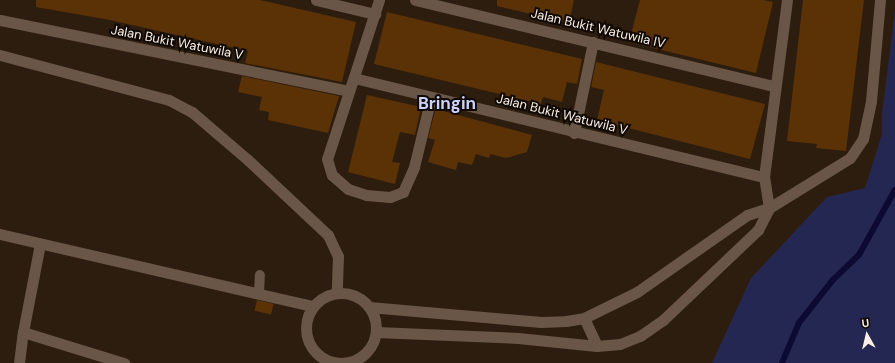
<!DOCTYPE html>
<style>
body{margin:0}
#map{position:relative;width:895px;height:363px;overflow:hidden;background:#2d1d0f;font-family:"DM Sans",sans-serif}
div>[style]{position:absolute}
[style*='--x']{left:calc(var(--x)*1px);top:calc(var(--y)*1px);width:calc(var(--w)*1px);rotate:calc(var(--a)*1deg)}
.green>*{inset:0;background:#242751}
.stream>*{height:5.5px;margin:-2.75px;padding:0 2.75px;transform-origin:2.75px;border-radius:2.75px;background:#0c0933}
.building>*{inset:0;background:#5b3206;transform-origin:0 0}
.service>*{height:10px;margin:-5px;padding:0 5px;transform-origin:5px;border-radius:5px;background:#695646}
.minor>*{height:11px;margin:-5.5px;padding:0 5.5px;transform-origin:5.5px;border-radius:5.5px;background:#695646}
.minor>.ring{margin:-5.5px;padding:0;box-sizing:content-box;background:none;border:11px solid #695646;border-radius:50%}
span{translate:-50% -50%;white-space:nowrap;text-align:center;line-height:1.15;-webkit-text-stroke:4px #100904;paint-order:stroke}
.street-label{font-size:13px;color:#faefe6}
.district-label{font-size:17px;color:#ccd3fe;font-weight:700}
.north{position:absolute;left:847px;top:315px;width:40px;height:40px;-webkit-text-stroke:3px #100904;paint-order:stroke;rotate:352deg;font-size:11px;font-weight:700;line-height:16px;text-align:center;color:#faefe6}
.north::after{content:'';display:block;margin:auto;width:14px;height:18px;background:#faefe6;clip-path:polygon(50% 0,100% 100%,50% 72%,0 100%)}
</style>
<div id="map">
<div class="green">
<i style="clip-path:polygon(895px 9px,895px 363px,712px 363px,751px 278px,827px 197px,865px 188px,882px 134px,882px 114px)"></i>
</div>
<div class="stream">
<i style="--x:782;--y:363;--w:43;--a:-67"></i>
<i style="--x:799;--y:323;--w:55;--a:-51.7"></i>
<i style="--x:833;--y:280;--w:36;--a:-44"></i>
<i style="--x:859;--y:255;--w:74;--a:-61"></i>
</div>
<div class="building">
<i style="clip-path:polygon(36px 0,260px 0,356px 22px,342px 82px,245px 63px,248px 51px,110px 20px,36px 7px)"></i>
<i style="clip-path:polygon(497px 0,574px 0,569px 23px,497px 6px)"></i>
<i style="clip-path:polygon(640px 0,764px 0,773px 2px,756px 73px,629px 42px)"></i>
<i style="clip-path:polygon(803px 0,864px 0,846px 151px,816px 148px,817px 144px,787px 141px)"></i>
<i style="clip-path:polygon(387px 12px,582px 59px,577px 84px,567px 82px,562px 102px,543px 97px,541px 104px,374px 64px)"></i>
<i style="clip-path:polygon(596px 62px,765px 104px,750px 159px,597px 120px,604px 90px,591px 87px)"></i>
<i style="clip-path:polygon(242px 76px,339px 96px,328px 133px,268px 120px,269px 112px,259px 110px,262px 97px,238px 92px)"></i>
<i style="clip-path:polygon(367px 95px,421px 107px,415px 135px,400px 132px,392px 162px,400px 163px,395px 184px,348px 172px)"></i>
<i style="clip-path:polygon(435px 111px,443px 111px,532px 135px,527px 152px,506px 158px,490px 154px,489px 158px,476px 154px,472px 165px,458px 162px,456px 170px,428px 162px,435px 140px,428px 138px)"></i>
<i style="left:257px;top:300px;width:17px;height:11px;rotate:13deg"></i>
</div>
<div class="service">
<i style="--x:259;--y:292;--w:17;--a:-87"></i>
</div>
<div class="minor">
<i style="--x:316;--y:0;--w:61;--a:13.3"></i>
<i style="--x:379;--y:0;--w:167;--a:108.1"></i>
<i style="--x:327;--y:159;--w:17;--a:73"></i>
<i style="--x:332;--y:175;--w:21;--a:41"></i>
<i style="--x:348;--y:189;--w:19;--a:18"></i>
<i style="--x:366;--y:195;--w:24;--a:5"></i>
<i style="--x:390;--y:197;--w:14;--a:-21"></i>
<i style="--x:403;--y:192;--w:27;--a:-66"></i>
<i style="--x:414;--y:167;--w:72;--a:-76.3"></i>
<i style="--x:415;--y:0;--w:369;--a:13.5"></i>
<i style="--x:0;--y:20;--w:356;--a:11.5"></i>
<i style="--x:0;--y:55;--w:175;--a:14.9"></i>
<i style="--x:169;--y:100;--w:26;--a:28"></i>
<i style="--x:192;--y:112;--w:74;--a:40.6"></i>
<i style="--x:248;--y:160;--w:110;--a:43.2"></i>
<i style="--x:328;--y:235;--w:23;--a:65"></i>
<i style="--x:338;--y:256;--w:37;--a:92"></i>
<i style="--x:354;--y:78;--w:422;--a:13.6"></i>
<i style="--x:574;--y:133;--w:93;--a:-78.2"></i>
<i style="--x:0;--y:234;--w:321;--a:13"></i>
<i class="ring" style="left:306px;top:293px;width:59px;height:59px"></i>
<i style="--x:369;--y:307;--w:173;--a:5"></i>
<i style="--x:541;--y:322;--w:25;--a:-2"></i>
<i style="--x:566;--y:321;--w:18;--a:-9"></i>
<i style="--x:584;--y:318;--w:59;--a:-26.1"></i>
<i style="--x:637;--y:292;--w:134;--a:-35"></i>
<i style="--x:747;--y:215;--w:23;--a:-18"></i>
<i style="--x:769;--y:208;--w:95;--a:-31.7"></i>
<i style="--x:850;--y:158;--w:23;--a:-56"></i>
<i style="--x:863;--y:139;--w:39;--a:-78"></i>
<i style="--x:871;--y:101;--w:101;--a:-84.9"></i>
<i style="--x:584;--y:318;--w:31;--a:65"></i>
<i style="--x:23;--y:332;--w:90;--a:-79.1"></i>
<i style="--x:376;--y:332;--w:142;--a:2.4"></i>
<i style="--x:518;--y:338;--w:79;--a:5.8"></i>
<i style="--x:597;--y:346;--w:23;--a:-5"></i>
<i style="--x:620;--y:344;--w:22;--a:-22"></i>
<i style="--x:640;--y:336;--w:28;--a:-35"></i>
<i style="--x:663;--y:320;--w:131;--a:-43.5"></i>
<i style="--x:758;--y:230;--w:25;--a:-63"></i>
<i style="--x:769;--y:208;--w:31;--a:-99"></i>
<i style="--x:764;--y:177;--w:178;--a:-82.6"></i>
<i style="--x:19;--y:363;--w:31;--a:-83"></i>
<i style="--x:23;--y:332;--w:106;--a:17.1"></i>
</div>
<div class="street-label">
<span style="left:598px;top:29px;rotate:13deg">Jalan Bukit Watuwila IV</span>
<span style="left:177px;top:43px;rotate:11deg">Jalan Bukit Watuwila V</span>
<span style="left:562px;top:115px;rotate:14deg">Jalan Bukit Watuwila V</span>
</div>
<div class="district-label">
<span style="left:447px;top:104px">Bringin</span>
</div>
<div class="north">U</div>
</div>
